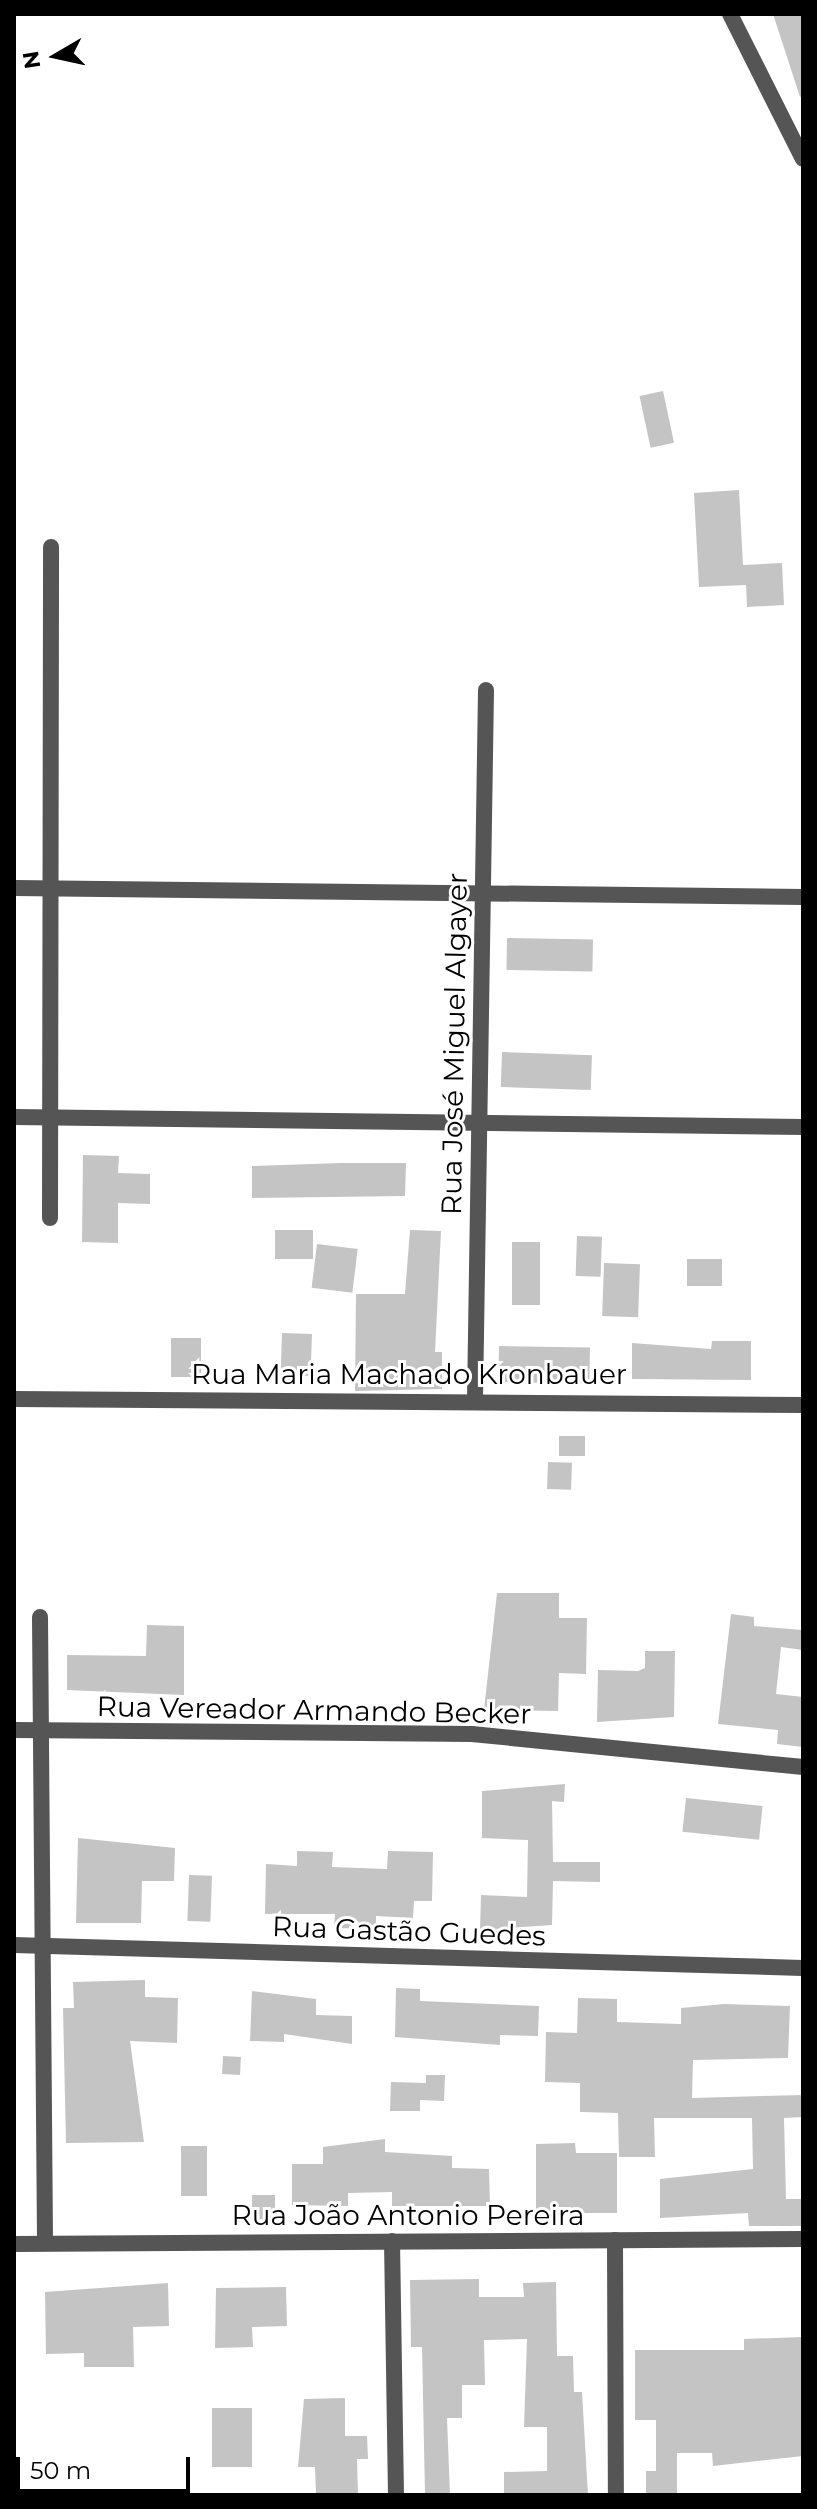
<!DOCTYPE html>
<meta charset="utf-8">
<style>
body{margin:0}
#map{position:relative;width:817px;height:2509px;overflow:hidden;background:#fff;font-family:Montserrat,sans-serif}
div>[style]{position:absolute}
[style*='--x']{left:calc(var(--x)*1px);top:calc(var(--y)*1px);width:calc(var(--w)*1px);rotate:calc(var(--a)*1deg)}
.building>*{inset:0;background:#c4c4c4;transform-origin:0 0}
.minor>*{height:16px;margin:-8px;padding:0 8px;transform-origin:8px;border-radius:8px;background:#555}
.tertiary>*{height:16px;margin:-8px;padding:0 8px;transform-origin:8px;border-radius:8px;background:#555}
span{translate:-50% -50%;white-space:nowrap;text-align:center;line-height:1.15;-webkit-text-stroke:6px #fff;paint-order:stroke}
.street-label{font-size:28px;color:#000}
.frame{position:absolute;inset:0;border:16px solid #000;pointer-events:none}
.north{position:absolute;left:16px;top:16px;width:80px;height:80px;-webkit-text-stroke:6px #fff;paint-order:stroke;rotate:261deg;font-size:22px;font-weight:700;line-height:32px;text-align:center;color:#000}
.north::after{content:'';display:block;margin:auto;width:28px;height:36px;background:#000;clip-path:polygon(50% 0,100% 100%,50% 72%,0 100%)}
.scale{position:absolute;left:16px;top:2457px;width:174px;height:36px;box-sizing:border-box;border:4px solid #000;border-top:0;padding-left:10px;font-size:24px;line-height:28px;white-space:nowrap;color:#000;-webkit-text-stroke:6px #fff;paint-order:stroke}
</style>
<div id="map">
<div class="building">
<i style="clip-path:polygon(773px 14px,803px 14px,803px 96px,800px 97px)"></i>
<i style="left:663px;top:391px;width:53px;height:24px;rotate:78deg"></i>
<i style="clip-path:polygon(739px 490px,743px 565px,782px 563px,784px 605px,747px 607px,746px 585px,699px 587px,694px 493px)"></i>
<i style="left:507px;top:938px;width:86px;height:32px;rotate:1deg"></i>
<i style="left:502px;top:1052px;width:90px;height:35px;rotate:2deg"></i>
<i style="clip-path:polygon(83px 1155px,119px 1156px,118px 1173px,150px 1174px,150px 1204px,118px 1203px,118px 1243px,82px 1242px)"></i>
<i style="clip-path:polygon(341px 1163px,406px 1163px,405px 1196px,252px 1198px,252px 1166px)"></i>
<i style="left:275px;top:1230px;width:38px;height:29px"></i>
<i style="clip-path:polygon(410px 1230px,441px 1231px,435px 1352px,442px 1352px,442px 1389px,355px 1391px,356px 1294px,405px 1294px)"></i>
<i style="left:577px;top:1236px;width:25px;height:40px;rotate:2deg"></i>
<i style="left:512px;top:1242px;width:28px;height:63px"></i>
<i style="left:317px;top:1244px;width:41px;height:44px;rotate:7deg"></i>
<i style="left:687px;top:1259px;width:35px;height:27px"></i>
<i style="left:604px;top:1263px;width:36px;height:53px;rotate:2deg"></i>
<i style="left:282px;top:1333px;width:30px;height:42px;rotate:2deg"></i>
<i style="left:171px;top:1338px;width:30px;height:39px"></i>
<i style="clip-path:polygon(712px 1341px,751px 1341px,751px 1380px,632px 1379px,632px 1343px,711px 1349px)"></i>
<i style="left:499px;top:1346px;width:91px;height:36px;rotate:1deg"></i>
<i style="left:559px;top:1436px;width:26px;height:20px"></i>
<i style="left:548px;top:1462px;width:24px;height:27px;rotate:2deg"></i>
<i style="clip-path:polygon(497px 1593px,559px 1593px,559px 1618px,587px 1618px,586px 1674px,559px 1673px,558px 1711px,484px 1710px)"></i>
<i style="clip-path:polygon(731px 1614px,754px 1617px,754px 1626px,803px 1630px,803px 1650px,781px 1647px,776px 1694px,803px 1697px,803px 1747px,777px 1744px,778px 1730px,718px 1724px)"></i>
<i style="clip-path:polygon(147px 1625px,184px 1626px,184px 1695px,67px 1690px,67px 1655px,146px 1656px)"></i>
<i style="clip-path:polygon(645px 1651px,675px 1651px,674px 1717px,597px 1722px,598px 1670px,638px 1671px,645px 1668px)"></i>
<i style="clip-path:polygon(565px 1784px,564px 1802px,552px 1801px,553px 1862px,600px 1862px,600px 1882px,553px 1881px,552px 1925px,480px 1930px,481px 1895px,527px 1897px,528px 1840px,482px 1838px,482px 1791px)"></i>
<i style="left:686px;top:1798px;width:77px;height:34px;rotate:6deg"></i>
<i style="clip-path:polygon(78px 1838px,175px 1848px,174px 1881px,142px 1881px,141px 1923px,76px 1923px)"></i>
<i style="clip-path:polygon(297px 1851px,333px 1852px,332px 1867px,387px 1869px,388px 1851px,433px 1852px,432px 1901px,414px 1901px,413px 1918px,376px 1916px,376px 1929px,334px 1928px,335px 1914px,265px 1914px,266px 1864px,297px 1866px)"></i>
<i style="left:189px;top:1875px;width:23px;height:46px;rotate:2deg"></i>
<i style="clip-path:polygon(145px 1980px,145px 1997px,178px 1998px,177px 2043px,130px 2041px,144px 2142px,66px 2143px,63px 2008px,74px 2008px,73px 1982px)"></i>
<i style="clip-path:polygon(396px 1988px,420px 1989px,420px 2001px,539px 2006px,538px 2036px,500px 2035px,500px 2045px,395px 2037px)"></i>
<i style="clip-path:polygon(252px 1991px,316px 1999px,316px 2015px,352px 2016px,352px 2044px,284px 2034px,284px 2042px,250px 2041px)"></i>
<i style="clip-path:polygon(578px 1998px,617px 1999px,617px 2022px,681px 2024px,681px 2008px,724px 2004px,790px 2006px,788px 2058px,693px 2060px,692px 2098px,803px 2095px,803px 2117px,784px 2118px,786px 2199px,803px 2199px,803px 2226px,749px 2226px,748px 2213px,660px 2218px,660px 2179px,753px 2169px,752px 2118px,654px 2118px,655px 2157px,619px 2157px,618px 2113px,580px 2112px,580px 2083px,545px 2082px,546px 2032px,577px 2033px)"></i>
<i style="left:223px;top:2056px;width:18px;height:18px;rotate:3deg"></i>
<i style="clip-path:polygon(426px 2075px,445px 2075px,444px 2101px,420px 2100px,420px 2111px,390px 2111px,391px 2082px,426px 2083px)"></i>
<i style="clip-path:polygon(385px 2139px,385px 2152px,452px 2156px,452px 2168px,489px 2169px,490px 2206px,392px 2206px,392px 2192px,348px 2193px,348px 2206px,292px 2205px,292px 2164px,323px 2164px,323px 2147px)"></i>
<i style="clip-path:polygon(575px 2143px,576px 2153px,617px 2153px,617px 2213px,536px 2213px,536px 2144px)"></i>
<i style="left:181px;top:2146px;width:26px;height:50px"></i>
<i style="left:252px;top:2195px;width:23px;height:24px"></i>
<i style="clip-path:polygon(479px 2279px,479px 2297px,524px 2297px,523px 2283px,556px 2282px,557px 2356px,573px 2356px,574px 2392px,582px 2392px,588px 2495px,504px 2495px,504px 2472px,547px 2471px,547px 2427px,524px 2427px,527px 2339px,484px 2340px,485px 2385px,462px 2385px,462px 2418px,447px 2418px,450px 2495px,425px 2495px,422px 2347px,411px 2347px,410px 2280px)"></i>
<i style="clip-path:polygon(168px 2283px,169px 2326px,133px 2327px,134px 2367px,84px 2367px,84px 2353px,46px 2354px,45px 2292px)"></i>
<i style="clip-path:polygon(286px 2287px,287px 2326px,252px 2327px,253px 2347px,215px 2348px,216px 2288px)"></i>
<i style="clip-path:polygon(803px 2337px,803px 2456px,713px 2466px,712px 2453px,677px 2453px,677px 2495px,646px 2495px,646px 2471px,656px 2471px,656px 2420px,635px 2420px,635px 2350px,744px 2350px,744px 2339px)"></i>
<i style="clip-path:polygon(345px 2398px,345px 2436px,367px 2436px,368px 2459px,357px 2459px,358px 2495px,316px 2495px,315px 2467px,298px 2467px,304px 2399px)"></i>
<i style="left:212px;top:2408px;width:40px;height:59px"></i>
</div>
<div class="minor">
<i style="--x:14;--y:888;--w:789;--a:0.65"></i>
<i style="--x:14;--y:1117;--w:789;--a:0.73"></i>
<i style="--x:50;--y:1218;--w:671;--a:-89.91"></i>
<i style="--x:14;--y:1399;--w:789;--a:0.44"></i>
<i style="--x:475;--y:1399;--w:709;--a:-89.11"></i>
<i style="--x:40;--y:1617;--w:626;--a:89.54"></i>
<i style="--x:14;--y:1730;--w:458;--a:0.5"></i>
<i style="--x:472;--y:1734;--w:333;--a:5.7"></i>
<i style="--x:14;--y:1945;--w:789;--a:1.67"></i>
<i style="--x:615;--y:2240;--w:255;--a:89.8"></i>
<i style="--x:392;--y:2241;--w:254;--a:89.1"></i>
<i style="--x:14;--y:2244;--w:789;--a:-0.36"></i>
</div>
<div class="tertiary">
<i style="--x:730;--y:14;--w:162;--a:63.3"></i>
</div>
<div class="street-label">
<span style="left:454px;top:1044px;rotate:-89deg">Rua José Miguel Algayer</span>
<span style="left:409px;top:1374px">Rua Maria Machado Kronbauer</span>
<span style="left:314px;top:1710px;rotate:1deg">Rua Vereador Armando Becker</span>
<span style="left:409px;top:1931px;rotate:2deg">Rua Gastão Guedes</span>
<span style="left:408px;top:2215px">Rua João Antonio Pereira</span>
</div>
<div class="frame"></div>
<div class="north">N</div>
<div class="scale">50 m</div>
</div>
